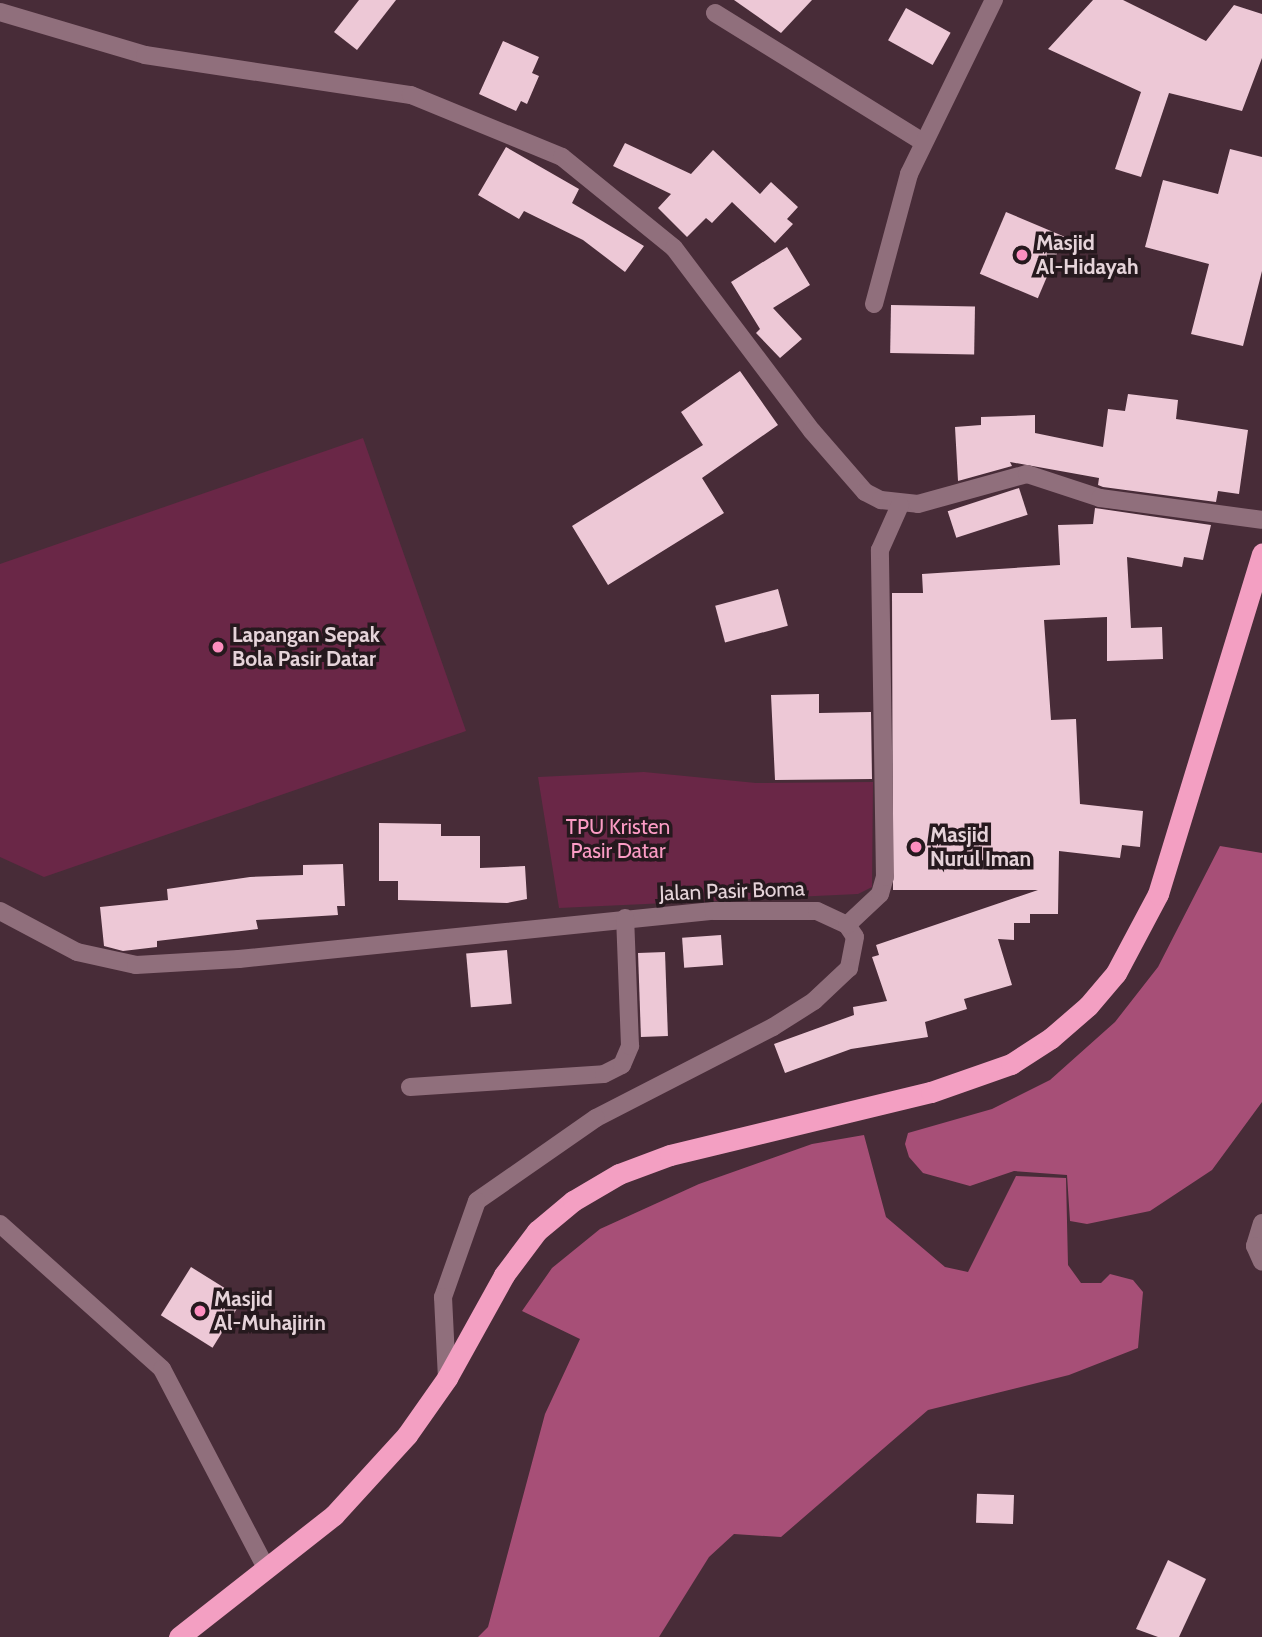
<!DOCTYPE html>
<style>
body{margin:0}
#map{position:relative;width:1262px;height:1637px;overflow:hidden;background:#482c38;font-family:Cabin,sans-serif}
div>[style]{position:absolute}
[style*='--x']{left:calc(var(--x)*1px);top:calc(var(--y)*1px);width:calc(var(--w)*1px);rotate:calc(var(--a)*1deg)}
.green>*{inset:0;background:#6a2747}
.forest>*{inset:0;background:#a74f77}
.building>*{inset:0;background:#edc8d6;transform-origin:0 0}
.minor>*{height:18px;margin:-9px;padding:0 9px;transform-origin:9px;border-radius:9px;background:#906f7c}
.highway>*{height:21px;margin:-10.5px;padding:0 10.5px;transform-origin:10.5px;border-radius:10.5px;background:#f39fc2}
.dots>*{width:19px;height:19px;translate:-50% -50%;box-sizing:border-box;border:4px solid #26191e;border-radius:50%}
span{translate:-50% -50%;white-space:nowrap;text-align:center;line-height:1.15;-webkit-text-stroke:7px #26191e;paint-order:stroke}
.poi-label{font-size:21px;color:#e5d3d9;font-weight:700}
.left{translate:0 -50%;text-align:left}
.park-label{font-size:21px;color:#fc9cc5}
.street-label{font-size:21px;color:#e5d3d9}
</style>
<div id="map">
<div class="green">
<i style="clip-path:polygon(363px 438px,466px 731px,44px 877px,0 857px,0 564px)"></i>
<i style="clip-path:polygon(644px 772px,756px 783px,873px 782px,872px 887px,858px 894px,559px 908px,538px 777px)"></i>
</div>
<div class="forest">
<i style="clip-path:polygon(1220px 846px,1262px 853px,1262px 1102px,1212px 1170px,1150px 1211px,1087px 1224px,1070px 1221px,1067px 1175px,1014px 1171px,970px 1186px,923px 1173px,909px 1157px,905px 1144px,908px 1133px,992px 1109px,1050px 1080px,1115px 1022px,1158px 967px)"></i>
<i style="clip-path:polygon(864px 1135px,886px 1217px,945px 1267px,968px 1272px,1016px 1176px,1066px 1178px,1068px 1265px,1081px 1283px,1101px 1283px,1110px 1274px,1133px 1280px,1143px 1292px,1138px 1348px,1069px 1375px,928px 1410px,781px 1537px,734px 1534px,709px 1557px,659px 1637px,478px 1637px,488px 1627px,545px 1414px,580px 1339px,522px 1311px,552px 1268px,600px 1229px,699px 1184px,812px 1144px)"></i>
</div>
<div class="building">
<i style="clip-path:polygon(359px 0,396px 0,357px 50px,334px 32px)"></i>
<i style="clip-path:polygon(734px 0,812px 0,781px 33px)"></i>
<i style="clip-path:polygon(1093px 0,1123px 0,1206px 41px,1234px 5px,1262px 14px,1262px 58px,1242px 111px,1169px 93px,1141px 177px,1115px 169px,1141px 92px,1048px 49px)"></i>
<i style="left:906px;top:8px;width:51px;height:37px;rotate:29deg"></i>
<i style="clip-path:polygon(503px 41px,539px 57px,532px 73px,539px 76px,527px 104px,521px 101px,516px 111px,479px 94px)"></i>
<i style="clip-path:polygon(625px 143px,691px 174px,713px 150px,760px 194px,771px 182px,798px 207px,787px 219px,793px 224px,775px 243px,732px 202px,712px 223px,706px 218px,687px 237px,658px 208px,671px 194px,613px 166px)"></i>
<i style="clip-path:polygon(506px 147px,579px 189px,572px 203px,644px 246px,625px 272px,583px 240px,524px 211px,519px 219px,478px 195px)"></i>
<i style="clip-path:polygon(1230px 149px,1262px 157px,1262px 271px,1243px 346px,1191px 334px,1209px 264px,1145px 247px,1163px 180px,1218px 194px)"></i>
<i style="left:1006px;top:212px;width:63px;height:67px;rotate:23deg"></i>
<i style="clip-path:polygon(787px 247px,810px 285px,773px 308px,802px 339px,780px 358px,756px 333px,760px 329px,731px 282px)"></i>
<i style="left:891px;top:305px;width:84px;height:48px;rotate:1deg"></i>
<i style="clip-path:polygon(740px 371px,778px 425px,702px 478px,724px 513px,608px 585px,572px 526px,703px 445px,681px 412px)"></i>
<i style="clip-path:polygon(1128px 394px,1178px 400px,1176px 419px,1248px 430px,1239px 494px,1218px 491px,1216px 502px,1103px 487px,1098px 485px,1099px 478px,1010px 462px,1012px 466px,958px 481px,955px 427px,981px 425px,981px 417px,1035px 415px,1035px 433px,1103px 447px,1108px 409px,1125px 411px)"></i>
<i style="left:1019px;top:488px;width:28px;height:75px;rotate:72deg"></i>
<i style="clip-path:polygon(1095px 508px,1211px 525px,1203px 560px,1184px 557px,1182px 567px,1127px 557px,1131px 628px,1162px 627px,1163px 659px,1107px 661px,1107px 617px,1044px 620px,1051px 720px,1076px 719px,1080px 804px,1143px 811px,1140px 847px,1122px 845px,1120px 858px,1059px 851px,1058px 914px,1030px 914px,1030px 923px,1014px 923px,1014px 940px,998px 939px,1012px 985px,964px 999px,967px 1009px,925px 1022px,928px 1037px,851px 1049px,785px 1073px,774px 1044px,854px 1015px,853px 1007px,887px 1001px,872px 957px,879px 955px,876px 945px,1038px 890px,893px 890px,892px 593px,923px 593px,922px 574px,1060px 565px,1058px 525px,1093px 524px)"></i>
<i style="left:778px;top:589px;width:38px;height:65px;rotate:75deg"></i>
<i style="clip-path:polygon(819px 694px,819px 713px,871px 712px,872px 779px,775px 780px,771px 695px)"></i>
<i style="clip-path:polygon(379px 823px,441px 824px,441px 836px,480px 836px,480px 868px,525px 866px,527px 899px,507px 903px,398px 900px,398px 881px,379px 881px)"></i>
<i style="clip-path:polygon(343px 864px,345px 906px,337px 906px,338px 915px,256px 920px,258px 929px,157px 941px,157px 947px,123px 951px,104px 946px,100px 907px,168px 900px,167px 889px,250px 877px,303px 875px,303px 865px)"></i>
<i style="left:721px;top:935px;width:30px;height:39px;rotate:86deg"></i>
<i style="left:507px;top:950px;width:54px;height:41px;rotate:85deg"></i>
<i style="left:665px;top:952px;width:84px;height:27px;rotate:88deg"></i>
<i style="left:191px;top:1267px;width:61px;height:57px;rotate:32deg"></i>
<i style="left:1014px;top:1495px;width:29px;height:37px;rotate:92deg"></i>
<i style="clip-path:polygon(1168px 1560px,1206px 1579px,1179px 1637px,1158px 1637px,1136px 1629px)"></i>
</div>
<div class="minor">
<i style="--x:0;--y:12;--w:151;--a:16.5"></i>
<i style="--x:145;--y:55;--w:269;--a:8.6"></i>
<i style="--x:411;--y:95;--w:163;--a:22.3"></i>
<i style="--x:562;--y:157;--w:144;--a:39.1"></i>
<i style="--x:674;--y:248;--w:229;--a:53"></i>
<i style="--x:812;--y:431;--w:81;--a:49"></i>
<i style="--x:865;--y:492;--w:18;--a:27"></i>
<i style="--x:881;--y:500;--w:37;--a:6"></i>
<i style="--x:918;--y:504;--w:113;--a:-15.4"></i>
<i style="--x:1027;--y:474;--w:77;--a:18.2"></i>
<i style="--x:1100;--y:498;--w:163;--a:7.7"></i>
<i style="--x:715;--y:13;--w:245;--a:31.8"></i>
<i style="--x:874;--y:304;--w:135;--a:-74.9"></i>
<i style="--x:909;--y:174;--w:194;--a:-64"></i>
<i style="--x:0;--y:911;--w:87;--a:28"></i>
<i style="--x:77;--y:952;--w:60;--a:12.4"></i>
<i style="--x:136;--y:965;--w:103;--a:-3.3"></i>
<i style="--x:239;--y:959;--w:476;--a:-5.8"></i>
<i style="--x:713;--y:911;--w:104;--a:0"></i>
<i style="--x:817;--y:911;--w:33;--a:25"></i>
<i style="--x:847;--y:925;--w:14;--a:56"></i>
<i style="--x:855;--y:937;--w:32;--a:101"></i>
<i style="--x:849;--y:968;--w:48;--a:136.7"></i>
<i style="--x:814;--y:1001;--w:49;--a:147.6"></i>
<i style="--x:773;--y:1027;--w:199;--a:152.8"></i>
<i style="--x:596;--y:1118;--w:145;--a:145.1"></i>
<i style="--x:477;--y:1201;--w:102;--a:109.5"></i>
<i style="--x:443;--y:1297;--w:81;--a:87.2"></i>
<i style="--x:847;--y:925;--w:45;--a:-43.2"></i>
<i style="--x:880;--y:894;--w:18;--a:-74"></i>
<i style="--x:885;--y:877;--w:327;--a:-90.9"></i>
<i style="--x:880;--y:550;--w:49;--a:-66"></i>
<i style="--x:410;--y:1087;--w:194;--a:-3.8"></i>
<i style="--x:604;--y:1074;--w:20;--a:-27"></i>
<i style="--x:622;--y:1065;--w:21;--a:-67"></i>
<i style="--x:630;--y:1046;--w:128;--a:-92.2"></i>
<i style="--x:1262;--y:1223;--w:24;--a:107"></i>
<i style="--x:1255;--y:1246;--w:17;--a:66"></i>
<i style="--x:0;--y:1224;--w:217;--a:41.8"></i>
<i style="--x:162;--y:1369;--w:225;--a:62.4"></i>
</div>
<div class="highway">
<i style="--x:179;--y:1637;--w:197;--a:-38.2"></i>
<i style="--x:334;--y:1515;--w:108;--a:-47.6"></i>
<i style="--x:407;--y:1435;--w:70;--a:-54.9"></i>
<i style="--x:447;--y:1378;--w:118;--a:-61"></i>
<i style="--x:504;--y:1275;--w:55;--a:-53.1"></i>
<i style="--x:537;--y:1231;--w:47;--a:-39.8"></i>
<i style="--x:573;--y:1201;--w:53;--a:-30.4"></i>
<i style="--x:619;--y:1174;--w:54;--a:-20.4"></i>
<i style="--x:670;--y:1155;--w:268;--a:-13.6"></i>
<i style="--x:931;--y:1092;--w:85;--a:-19.3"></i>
<i style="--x:1011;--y:1064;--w:48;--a:-33"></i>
<i style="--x:1051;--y:1038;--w:49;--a:-40.9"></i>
<i style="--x:1088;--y:1006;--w:43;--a:-49.7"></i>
<i style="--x:1116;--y:973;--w:89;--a:-62"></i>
<i style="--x:1158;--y:894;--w:356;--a:-73"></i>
</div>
<div class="dots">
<i style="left:1022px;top:255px;background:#fd8ebf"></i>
<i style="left:218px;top:647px;background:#fd8ebf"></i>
<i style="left:916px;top:847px;background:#fd8ebf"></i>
<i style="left:200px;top:1311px;background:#fd8ebf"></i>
</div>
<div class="poi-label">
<span class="left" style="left:1036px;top:255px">Masjid<br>Al-Hidayah</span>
<span class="left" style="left:232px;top:647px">Lapangan Sepak<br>Bola Pasir Datar</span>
<span class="left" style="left:930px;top:847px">Masjid<br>Nurul Iman</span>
<span class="left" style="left:214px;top:1311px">Masjid<br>Al-Muhajirin</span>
</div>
<div class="park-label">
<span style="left:618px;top:839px">TPU Kristen<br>Pasir Datar</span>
</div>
<div class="street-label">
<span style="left:732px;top:891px;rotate:-2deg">Jalan Pasir Boma</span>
</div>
</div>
